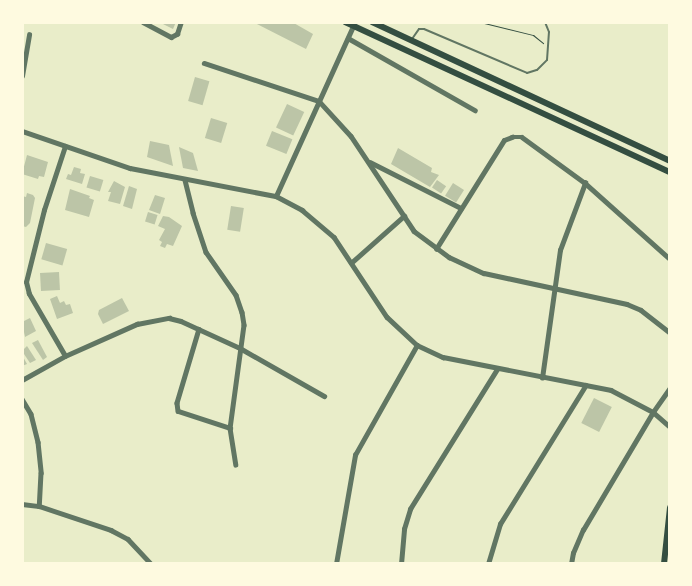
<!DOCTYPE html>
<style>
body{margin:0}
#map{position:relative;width:692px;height:586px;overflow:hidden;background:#e9edc9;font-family:"Fira Sans Condensed",sans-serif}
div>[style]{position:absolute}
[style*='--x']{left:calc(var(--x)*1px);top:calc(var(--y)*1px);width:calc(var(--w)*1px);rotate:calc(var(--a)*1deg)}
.building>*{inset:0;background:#bcc5a7;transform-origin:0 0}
.path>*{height:1px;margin:-0.5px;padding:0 0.5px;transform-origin:0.5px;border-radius:0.5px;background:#344e41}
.service>*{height:2px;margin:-1px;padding:0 1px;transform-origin:1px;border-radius:1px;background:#617663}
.minor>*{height:4.5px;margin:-2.25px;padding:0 2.25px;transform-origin:2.25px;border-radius:2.25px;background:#617663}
.secondary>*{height:5.5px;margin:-2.75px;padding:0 2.75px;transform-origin:2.75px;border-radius:2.75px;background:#344e41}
.primary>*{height:6px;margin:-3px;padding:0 3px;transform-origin:3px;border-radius:3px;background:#344e41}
span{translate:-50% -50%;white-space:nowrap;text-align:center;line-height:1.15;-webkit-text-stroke:5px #fefae0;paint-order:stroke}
.frame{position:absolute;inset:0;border:24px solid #fefae0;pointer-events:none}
</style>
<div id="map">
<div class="building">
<i style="clip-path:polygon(159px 22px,176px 22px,173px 29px)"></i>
<i style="clip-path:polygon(253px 22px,292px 22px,313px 34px,306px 49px)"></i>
<i style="left:195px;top:77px;width:15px;height:25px;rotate:16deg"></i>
<i style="left:287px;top:104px;width:19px;height:26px;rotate:25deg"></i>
<i style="left:211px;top:118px;width:17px;height:21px;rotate:17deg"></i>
<i style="left:272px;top:131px;width:22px;height:16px;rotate:22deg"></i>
<i style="clip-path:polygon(150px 141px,169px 145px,173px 166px,147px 157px)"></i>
<i style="clip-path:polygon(179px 147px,193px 153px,198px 171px,183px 168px)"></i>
<i style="clip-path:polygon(398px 148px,432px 168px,431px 172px,439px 175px,430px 187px,391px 164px)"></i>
<i style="clip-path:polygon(27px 155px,48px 162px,44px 177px,39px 176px,38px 179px,22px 174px)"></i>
<i style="clip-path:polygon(74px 167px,81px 169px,80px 173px,85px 174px,82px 184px,66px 179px,68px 174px,71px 175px)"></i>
<i style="left:90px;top:176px;width:14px;height:12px;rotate:17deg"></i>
<i style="left:437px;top:180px;width:11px;height:9px;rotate:34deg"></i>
<i style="clip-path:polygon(114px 181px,125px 187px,120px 204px,108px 201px,111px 192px,108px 192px)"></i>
<i style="left:453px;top:183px;width:13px;height:15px;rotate:32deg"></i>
<i style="clip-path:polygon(129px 186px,137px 189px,132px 209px,123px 206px)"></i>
<i style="clip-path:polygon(70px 189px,90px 196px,89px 198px,94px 200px,89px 217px,65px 210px)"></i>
<i style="clip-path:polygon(27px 193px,33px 195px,35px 198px,30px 223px,26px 227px,22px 226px,22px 196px,26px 197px)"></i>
<i style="clip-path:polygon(155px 195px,165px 198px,160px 214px,149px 210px)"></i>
<i style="left:231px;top:206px;width:13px;height:24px;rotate:9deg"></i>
<i style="left:148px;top:212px;width:10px;height:10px;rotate:17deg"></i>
<i style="clip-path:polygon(163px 216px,169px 217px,182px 226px,173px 246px,167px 244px,165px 248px,160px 246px,162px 242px,159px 240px,165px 229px,158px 226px)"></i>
<i style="left:46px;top:243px;width:22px;height:17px;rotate:16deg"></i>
<i style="left:59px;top:272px;width:18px;height:19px;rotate:87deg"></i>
<i style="clip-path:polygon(57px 296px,60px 303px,64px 301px,66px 305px,70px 304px,73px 313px,57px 319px,50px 299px)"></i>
<i style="clip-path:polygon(122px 298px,129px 311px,103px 324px,98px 314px,99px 310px)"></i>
<i style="clip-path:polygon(30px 318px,36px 331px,25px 337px,22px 322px)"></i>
<i style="clip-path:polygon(38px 340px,47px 357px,43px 360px,32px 343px)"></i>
<i style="clip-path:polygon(27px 346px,36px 360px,30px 363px,22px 351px)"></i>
<i style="clip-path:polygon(22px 355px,27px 364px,22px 366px)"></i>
<i style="left:594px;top:398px;width:20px;height:28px;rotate:27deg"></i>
</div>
<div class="path">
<i style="--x:480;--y:22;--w:55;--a:13.8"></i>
<i style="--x:533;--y:35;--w:13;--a:39"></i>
</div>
<div class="service">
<i style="--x:412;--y:39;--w:12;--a:-55"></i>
<i style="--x:419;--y:29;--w:5;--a:0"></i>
<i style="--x:424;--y:29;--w:112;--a:23.1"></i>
<i style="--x:527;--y:73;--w:10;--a:-17"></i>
<i style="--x:537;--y:70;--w:14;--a:-45"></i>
<i style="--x:547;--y:60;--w:28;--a:-86"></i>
<i style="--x:549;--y:32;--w:11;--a:-112"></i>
</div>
<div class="minor">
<i style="--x:143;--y:22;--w:32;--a:28"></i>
<i style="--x:171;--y:37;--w:7;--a:-27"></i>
<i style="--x:177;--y:34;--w:13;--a:-72"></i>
<i style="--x:348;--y:38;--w:146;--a:29.6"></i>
<i style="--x:204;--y:63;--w:121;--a:18.3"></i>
<i style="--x:319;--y:101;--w:47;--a:47.6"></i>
<i style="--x:351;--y:136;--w:114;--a:56.4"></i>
<i style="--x:414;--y:231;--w:44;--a:36.6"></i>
<i style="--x:449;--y:257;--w:38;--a:25"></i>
<i style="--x:484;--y:273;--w:146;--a:12.2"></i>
<i style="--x:627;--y:304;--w:15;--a:23"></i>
<i style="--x:641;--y:310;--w:37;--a:38"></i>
<i style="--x:22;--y:76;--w:42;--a:-80.3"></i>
<i style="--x:22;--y:131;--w:114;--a:18.9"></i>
<i style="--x:130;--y:168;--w:149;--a:10.9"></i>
<i style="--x:276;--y:196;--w:30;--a:28"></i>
<i style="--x:302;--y:210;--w:42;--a:40.2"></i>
<i style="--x:334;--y:237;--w:96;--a:56.5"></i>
<i style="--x:387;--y:317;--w:41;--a:43"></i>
<i style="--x:417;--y:345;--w:29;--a:25"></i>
<i style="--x:443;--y:357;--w:171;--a:11.1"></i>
<i style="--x:611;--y:390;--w:47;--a:27.6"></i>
<i style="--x:653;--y:412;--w:23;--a:41"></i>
<i style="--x:370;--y:162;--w:102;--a:26.8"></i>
<i style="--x:185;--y:180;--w:34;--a:76"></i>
<i style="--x:193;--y:213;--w:41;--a:71.6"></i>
<i style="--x:206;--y:252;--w:52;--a:55.1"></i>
<i style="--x:236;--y:295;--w:18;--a:71"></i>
<i style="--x:242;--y:312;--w:13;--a:81"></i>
<i style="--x:244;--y:325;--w:104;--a:97.7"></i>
<i style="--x:230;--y:428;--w:37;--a:81"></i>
<i style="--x:276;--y:196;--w:187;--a:-65.6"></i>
<i style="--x:436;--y:249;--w:128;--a:-58"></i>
<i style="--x:504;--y:140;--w:9;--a:-21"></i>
<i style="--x:512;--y:137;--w:10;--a:0"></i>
<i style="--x:522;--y:137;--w:78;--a:36.1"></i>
<i style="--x:585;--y:183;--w:114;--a:41.8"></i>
<i style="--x:351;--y:263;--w:71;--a:-41.6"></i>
<i style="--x:199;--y:329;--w:77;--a:106.6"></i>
<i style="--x:177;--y:403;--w:8;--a:83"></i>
<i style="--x:178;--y:411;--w:55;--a:18.1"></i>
<i style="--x:65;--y:356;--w:72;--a:-120.1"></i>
<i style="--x:29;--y:294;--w:12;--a:-104"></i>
<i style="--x:26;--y:282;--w:74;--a:-76"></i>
<i style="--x:44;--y:210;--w:67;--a:-71.8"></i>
<i style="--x:542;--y:378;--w:129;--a:-82"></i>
<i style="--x:560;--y:250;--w:72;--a:-69.5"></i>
<i style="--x:22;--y:380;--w:49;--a:-29.2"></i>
<i style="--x:65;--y:356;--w:79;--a:-24"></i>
<i style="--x:137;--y:324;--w:33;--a:-11"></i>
<i style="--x:169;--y:318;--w:12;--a:14"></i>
<i style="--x:181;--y:321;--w:65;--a:24.6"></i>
<i style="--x:240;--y:348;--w:97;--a:29.7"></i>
<i style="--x:22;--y:399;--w:17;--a:59"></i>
<i style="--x:31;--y:414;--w:29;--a:76"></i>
<i style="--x:38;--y:442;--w:31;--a:84"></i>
<i style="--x:41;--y:473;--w:33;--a:93"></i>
<i style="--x:22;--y:504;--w:17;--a:7"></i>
<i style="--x:39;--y:506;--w:76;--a:18.4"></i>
<i style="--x:111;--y:530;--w:19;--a:28"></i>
<i style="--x:128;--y:539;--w:34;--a:47"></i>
<i style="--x:336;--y:564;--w:111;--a:-80.1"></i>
<i style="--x:355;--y:455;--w:126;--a:-60.6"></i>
<i style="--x:401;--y:564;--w:35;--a:-85"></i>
<i style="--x:404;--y:529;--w:21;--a:-73"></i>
<i style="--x:410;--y:509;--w:165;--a:-58.1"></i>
<i style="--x:488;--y:564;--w:42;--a:-73.3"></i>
<i style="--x:500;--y:524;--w:163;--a:-58.3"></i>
<i style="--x:571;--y:564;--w:11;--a:-80"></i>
<i style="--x:573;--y:553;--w:25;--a:-67"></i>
<i style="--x:583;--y:530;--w:137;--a:-59.3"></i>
<i style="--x:653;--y:412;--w:29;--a:-55"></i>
</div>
<div class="secondary">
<i style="--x:664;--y:564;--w:56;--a:-83.9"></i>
</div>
<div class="primary">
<i style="--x:345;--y:22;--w:358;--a:24.8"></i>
<i style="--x:372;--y:22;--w:329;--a:25"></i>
</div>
<div class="frame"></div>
</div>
